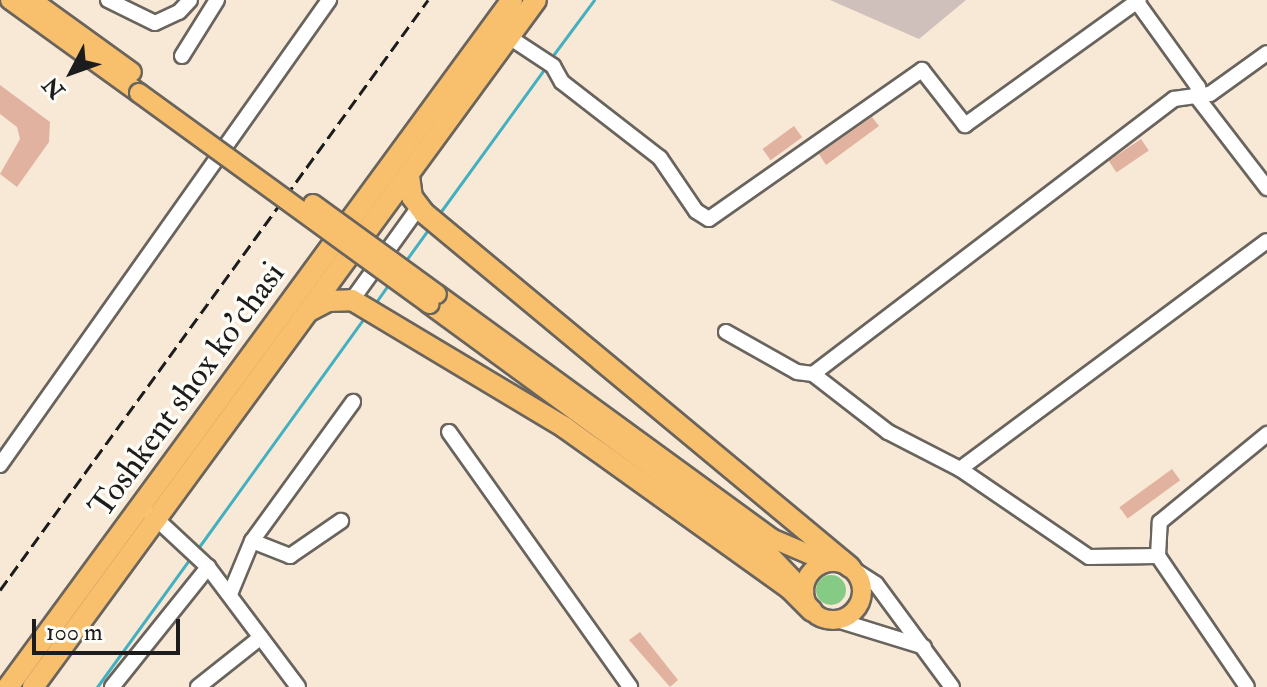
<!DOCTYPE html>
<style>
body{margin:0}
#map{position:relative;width:1267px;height:687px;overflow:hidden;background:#f7e9d6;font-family:"IM FELL Double Pica",serif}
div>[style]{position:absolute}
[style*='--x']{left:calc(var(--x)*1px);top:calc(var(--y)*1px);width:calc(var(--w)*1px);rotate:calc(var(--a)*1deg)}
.industrial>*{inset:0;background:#d0c0bc}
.green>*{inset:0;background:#86cb85}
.round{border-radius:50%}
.stream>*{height:3px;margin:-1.5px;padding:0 1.5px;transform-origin:1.5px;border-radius:1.5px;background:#43b0c1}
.building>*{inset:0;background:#e2b2a0;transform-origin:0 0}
.roads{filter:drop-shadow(2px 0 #69645d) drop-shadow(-2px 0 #69645d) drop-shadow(0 2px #69645d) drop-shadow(0 -2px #69645d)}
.minor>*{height:14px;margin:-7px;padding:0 7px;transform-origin:7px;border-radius:7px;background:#fff}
.major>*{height:18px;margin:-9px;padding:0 9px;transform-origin:9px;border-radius:9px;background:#f8bf6c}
.major>.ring{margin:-9px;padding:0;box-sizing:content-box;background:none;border:18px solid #f8bf6c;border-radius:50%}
.highway>*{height:20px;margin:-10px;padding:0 10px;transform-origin:10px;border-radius:10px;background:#f8bf6c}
.rail>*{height:3px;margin-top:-1.5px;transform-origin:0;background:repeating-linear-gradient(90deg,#1c1c1c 0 12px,transparent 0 18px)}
.bridges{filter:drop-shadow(2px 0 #69645d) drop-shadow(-2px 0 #69645d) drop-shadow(0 2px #69645d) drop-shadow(0 -2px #69645d)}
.major-bridge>*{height:18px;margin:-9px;padding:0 9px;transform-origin:9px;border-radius:9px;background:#f8bf6c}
span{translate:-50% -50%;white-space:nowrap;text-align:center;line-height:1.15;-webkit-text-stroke:7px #fdfcf7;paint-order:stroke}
.street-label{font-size:34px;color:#1c1c1c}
.north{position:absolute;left:32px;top:32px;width:80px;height:80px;-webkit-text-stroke:6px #fdfcf7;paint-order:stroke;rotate:229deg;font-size:22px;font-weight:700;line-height:32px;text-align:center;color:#1c1c1c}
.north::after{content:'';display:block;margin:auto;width:28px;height:36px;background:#1c1c1c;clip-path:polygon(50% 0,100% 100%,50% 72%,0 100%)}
.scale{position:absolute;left:32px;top:619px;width:148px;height:36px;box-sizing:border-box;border:4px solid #1c1c1c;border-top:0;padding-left:10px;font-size:24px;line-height:28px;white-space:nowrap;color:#1c1c1c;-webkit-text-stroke:6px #fdfcf7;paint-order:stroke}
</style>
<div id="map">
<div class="industrial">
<i style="clip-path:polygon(830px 0,966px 0,919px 39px)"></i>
</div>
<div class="green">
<i class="round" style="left:816px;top:575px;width:30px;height:30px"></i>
</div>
<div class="stream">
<i style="--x:551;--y:58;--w:72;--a:-53.4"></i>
<i style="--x:439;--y:214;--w:180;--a:-54"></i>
<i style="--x:404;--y:263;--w:44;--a:-54.2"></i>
<i style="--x:374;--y:305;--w:24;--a:-55"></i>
<i style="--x:196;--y:551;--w:289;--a:-54.2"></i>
<i style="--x:97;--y:687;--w:160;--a:-54.1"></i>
</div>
<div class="building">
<i style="clip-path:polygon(0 85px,50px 122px,49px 142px,17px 187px,0 174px,20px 139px,17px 127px,0 114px)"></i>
<i style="clip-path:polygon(872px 117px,879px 126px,826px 165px,819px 154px)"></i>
<i style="left:794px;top:126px;width:14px;height:39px;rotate:54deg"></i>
<i style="left:1141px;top:139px;width:14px;height:39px;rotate:56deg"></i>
<i style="left:1172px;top:469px;width:14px;height:65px;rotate:54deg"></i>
<i style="clip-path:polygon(640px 632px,678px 680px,670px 687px,629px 640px)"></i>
</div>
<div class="roads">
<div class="minor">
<i style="--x:108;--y:0;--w:52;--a:26.1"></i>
<i style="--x:155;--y:23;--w:26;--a:-25"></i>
<i style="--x:179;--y:12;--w:16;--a:-47"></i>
<i style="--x:1137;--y:2;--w:105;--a:54.3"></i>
<i style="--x:1198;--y:87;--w:10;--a:96"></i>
<i style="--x:1197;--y:97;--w:115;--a:52.4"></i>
<i style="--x:509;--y:37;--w:53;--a:33.4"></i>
<i style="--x:553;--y:66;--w:18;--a:61"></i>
<i style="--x:562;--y:82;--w:124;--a:37.8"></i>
<i style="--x:660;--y:158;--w:64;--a:55.8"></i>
<i style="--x:696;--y:211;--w:15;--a:32"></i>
<i style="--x:709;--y:219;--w:260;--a:-35"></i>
<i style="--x:922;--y:70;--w:70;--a:52"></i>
<i style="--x:965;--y:125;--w:214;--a:-35.7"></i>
<i style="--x:182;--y:56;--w:66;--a:-58"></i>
<i style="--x:352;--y:300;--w:113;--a:-54.3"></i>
<i style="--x:726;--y:332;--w:81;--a:29.4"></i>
<i style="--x:797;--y:372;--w:16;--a:7"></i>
<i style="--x:813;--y:374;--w:95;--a:37.7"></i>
<i style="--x:888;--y:432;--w:81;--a:27.2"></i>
<i style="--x:960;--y:469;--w:156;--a:34.3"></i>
<i style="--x:1089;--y:557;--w:69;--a:-0.8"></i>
<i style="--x:1158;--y:556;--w:158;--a:55.8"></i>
<i style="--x:813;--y:374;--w:454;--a:-37.3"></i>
<i style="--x:1174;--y:99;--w:36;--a:-8"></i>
<i style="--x:1210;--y:94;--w:70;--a:-35.7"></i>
<i style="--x:449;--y:432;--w:313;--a:54.6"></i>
<i style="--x:0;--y:465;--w:570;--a:-54.72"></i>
<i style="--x:960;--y:469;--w:382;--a:-36.6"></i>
<i style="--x:151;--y:514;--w:78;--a:42.9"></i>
<i style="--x:208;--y:567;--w:150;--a:53.1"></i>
<i style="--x:252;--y:541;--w:41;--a:21.5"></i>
<i style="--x:290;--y:556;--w:62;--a:-34.5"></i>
<i style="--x:1158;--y:556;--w:34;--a:-87"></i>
<i style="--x:1160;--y:522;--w:139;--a:-39.4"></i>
<i style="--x:850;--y:567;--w:31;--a:33"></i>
<i style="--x:876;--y:584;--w:128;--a:53.6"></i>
<i style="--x:230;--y:594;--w:57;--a:-67.5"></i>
<i style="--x:252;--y:541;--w:172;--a:-54"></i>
<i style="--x:837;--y:620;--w:91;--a:17.2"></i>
<i style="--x:112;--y:687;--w:154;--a:-51.3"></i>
<i style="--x:198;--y:687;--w:80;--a:-38.4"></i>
</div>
<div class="major">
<i style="--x:10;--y:0;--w:159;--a:35.8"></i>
<i style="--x:32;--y:0;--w:123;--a:35.8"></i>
<i style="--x:437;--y:294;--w:414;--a:36.1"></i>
<i style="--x:771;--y:538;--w:61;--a:23.2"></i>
<i style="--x:429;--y:304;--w:416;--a:36.2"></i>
<i style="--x:765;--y:550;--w:57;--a:46.4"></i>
<i class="ring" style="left:804px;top:562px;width:40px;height:40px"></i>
</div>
<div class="highway">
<i style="--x:409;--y:176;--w:21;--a:82"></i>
<i style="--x:412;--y:197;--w:20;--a:53"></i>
<i style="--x:424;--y:213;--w:554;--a:39.73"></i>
<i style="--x:311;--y:310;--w:19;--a:-28"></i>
<i style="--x:328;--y:301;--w:24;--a:-2"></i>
<i style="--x:352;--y:300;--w:247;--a:30.9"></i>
<i style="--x:564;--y:427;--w:278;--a:35.6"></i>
<i style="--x:790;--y:589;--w:31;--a:45"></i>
<i style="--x:8;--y:687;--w:852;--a:-53.74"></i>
<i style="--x:33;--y:687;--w:851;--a:-53.79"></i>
</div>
</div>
<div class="rail">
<i style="--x:0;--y:590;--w:729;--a:-54.04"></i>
</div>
<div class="bridges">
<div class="major-bridge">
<i style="--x:139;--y:93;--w:359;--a:36"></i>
<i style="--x:313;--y:204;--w:153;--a:36"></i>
</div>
</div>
<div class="street-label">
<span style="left:187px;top:390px;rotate:-54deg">Toshkent shox ko'chasi</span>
</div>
<div class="north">N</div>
<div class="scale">100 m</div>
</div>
